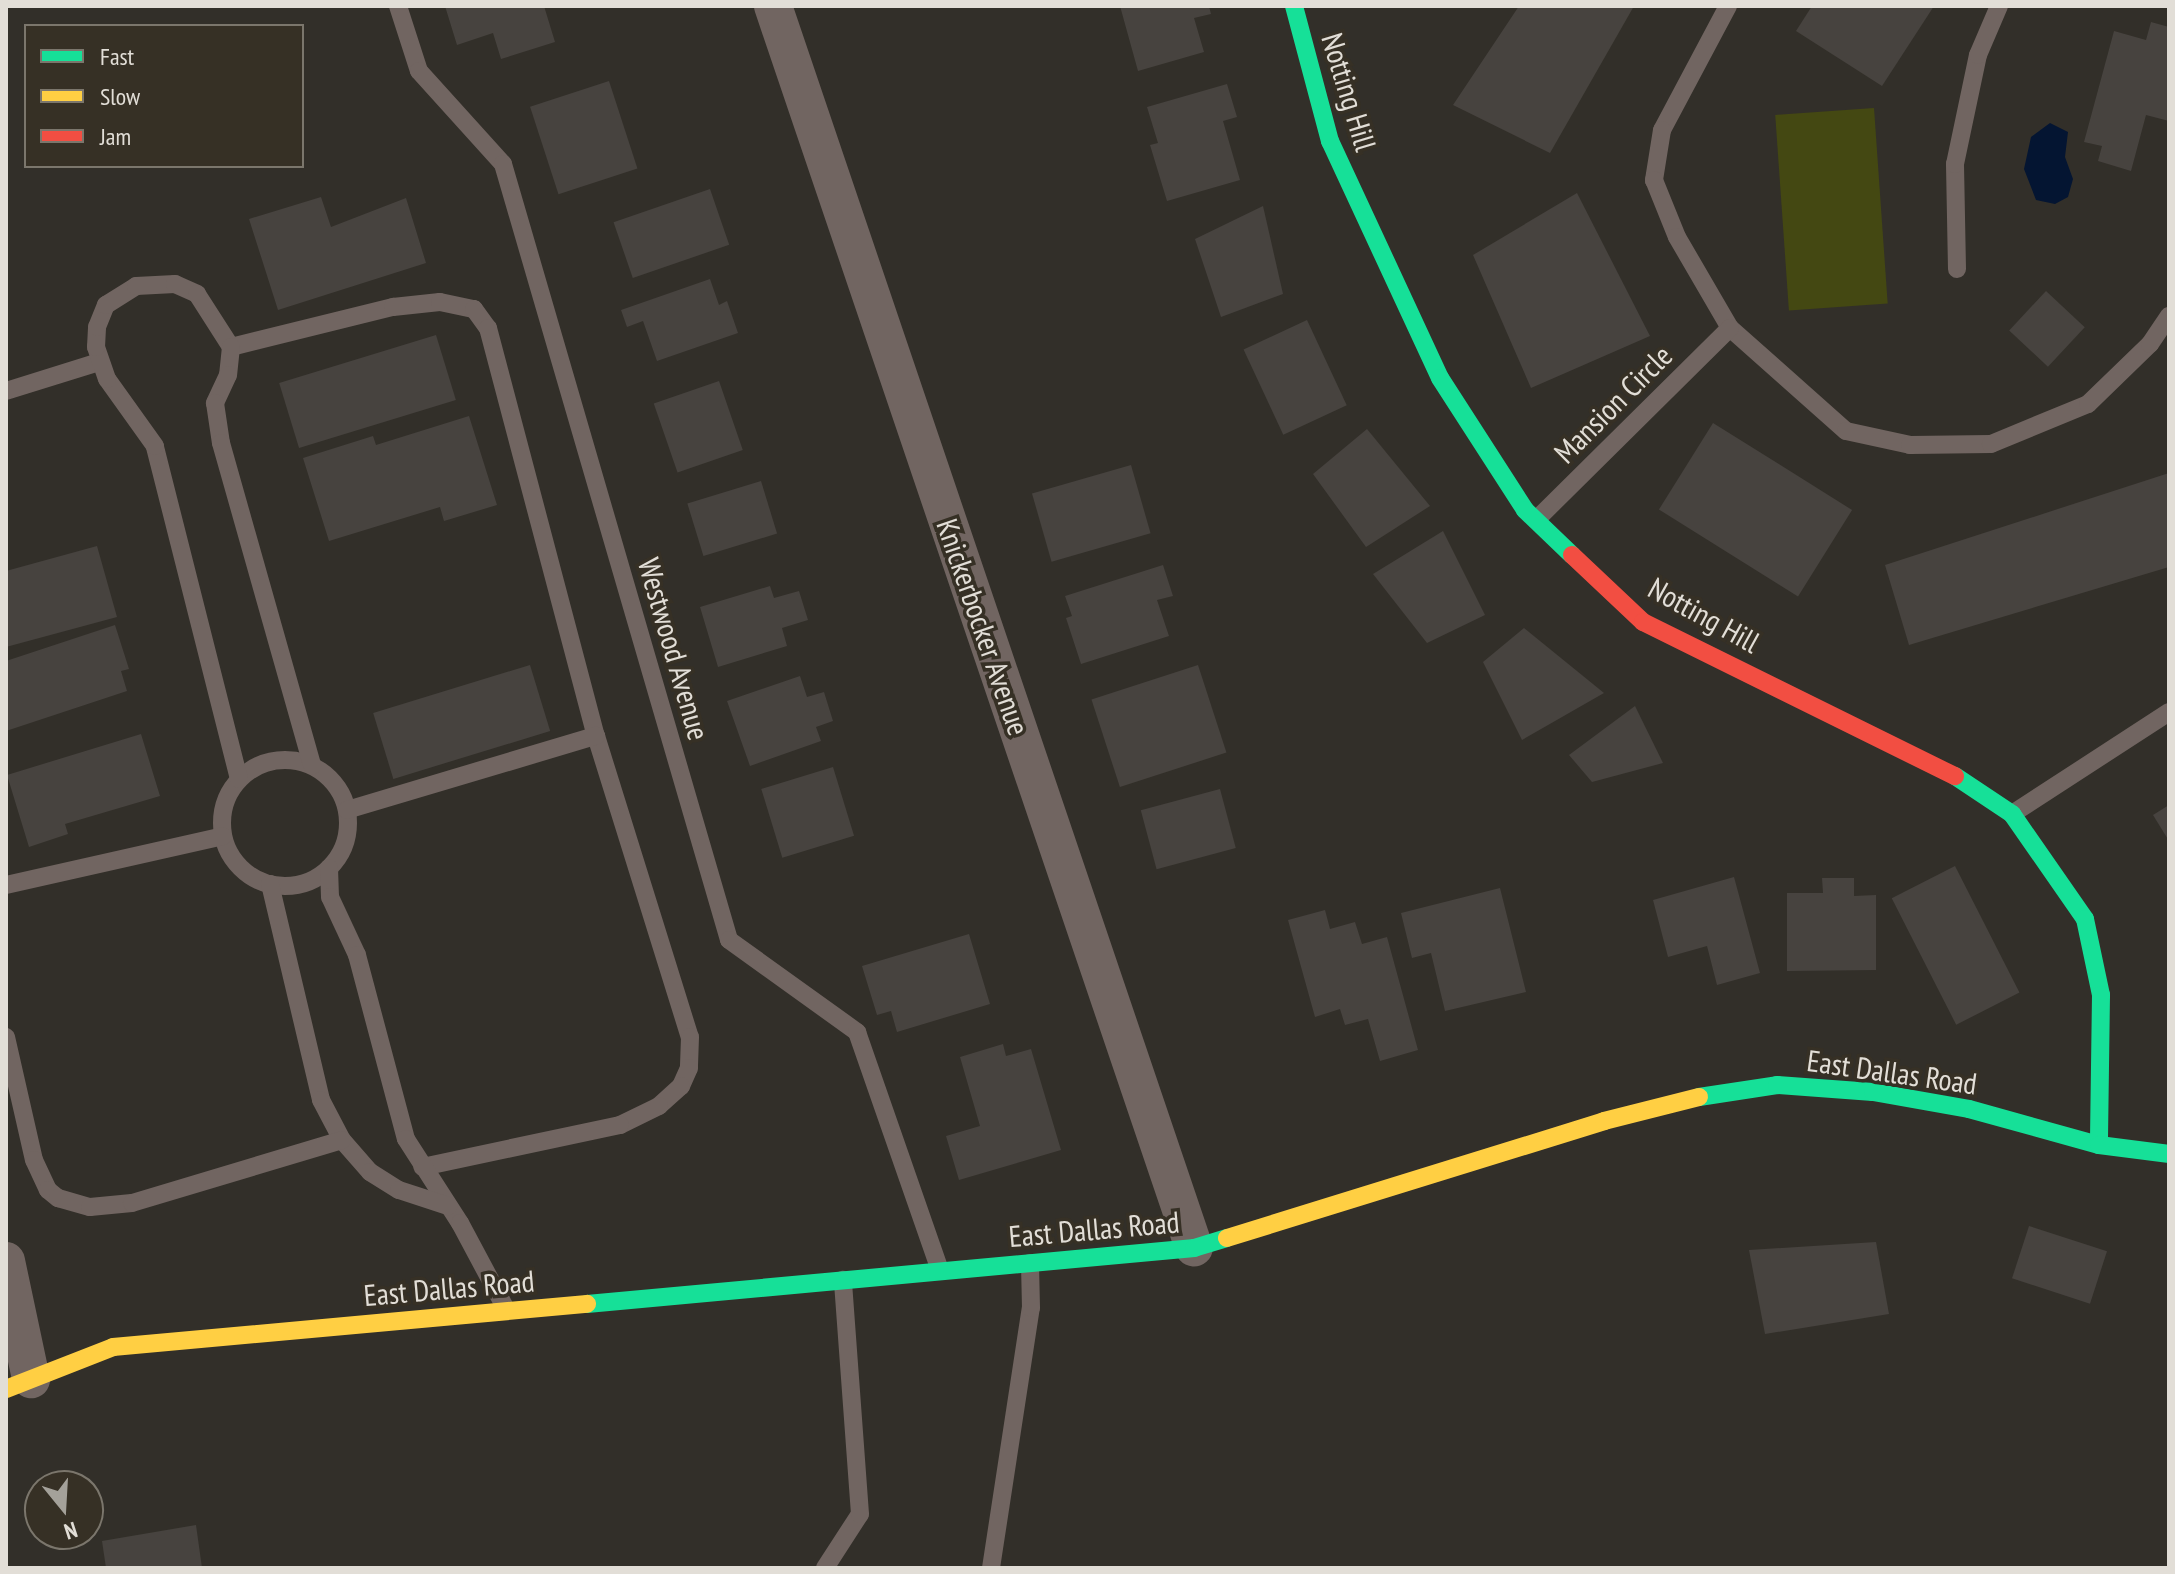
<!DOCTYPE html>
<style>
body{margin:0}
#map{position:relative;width:2175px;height:1574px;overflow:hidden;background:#322f29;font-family:"PT Sans Narrow",sans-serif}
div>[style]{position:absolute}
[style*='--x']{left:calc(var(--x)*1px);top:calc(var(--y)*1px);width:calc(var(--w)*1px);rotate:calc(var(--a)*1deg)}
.green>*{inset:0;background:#444812;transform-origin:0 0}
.water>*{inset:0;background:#041532}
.building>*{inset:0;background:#47433f;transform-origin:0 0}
.lane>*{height:18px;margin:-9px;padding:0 9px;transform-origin:9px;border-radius:9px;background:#716561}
.lane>.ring{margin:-9px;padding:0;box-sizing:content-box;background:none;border:18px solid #716561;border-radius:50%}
.street>*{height:38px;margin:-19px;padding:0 19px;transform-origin:19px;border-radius:19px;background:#716561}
.fast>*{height:18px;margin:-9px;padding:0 9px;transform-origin:9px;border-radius:9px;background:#16e098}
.slow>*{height:18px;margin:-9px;padding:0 9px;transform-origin:9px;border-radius:9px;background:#ffcf43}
.jam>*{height:18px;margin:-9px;padding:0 9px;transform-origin:9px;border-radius:9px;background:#f24e42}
span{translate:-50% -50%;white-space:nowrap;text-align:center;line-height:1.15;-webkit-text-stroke:7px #363025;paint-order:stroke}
.street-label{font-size:30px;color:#e2ded7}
.frame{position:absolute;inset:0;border:8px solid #e2ded7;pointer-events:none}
.legend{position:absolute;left:24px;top:24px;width:280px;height:144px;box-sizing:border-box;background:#363025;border:2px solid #7b766c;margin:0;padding:10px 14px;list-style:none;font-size:24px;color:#e2ded7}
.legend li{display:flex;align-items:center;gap:16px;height:40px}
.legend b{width:40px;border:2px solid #7b766c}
.north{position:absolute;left:24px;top:1470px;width:80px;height:80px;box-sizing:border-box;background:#363025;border:2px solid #7b766c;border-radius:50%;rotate:162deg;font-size:22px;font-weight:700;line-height:32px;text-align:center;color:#e2ded7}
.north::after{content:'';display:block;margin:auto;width:28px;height:36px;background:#a4a19a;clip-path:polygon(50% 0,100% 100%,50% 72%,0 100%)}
</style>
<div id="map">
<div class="green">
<i style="left:1874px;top:108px;width:196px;height:99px;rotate:86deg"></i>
</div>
<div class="water">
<i style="clip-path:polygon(2050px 123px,2068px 132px,2065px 157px,2073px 179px,2068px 197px,2055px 204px,2036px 200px,2024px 169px,2031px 137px)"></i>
</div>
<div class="building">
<i style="clip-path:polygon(445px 6px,544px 6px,555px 42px,501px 59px,493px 33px,457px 45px)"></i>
<i style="clip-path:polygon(1120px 6px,1209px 6px,1211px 14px,1194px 18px,1204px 52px,1138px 71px)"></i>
<i style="clip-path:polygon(1519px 6px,1634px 6px,1550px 153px,1453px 105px)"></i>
<i style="clip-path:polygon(1812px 6px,1934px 6px,1882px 86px,1796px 31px)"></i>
<i style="clip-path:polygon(2151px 22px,2169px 27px,2169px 121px,2146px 115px,2131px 171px,2098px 161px,2102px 146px,2084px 142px,2114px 31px,2146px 40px)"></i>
<i style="left:609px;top:81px;width:92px;height:83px;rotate:72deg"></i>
<i style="clip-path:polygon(1227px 84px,1237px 117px,1223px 121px,1240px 180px,1167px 201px,1150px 145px,1158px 143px,1147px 107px)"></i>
<i style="left:710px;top:189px;width:59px;height:102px;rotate:71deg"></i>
<i style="clip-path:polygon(1577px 193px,1650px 336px,1531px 388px,1473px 255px)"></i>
<i style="clip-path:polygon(321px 197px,331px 227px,406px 198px,426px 263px,278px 310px,249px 219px)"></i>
<i style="clip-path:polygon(1263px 206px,1283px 294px,1221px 317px,1195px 239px)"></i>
<i style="clip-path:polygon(710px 279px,719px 305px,727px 301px,738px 333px,657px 361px,643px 321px,627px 327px,621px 310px)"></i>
<i style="left:2046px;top:291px;width:53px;height:54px;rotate:43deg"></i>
<i style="left:1307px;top:320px;width:94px;height:70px;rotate:65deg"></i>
<i style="left:436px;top:335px;width:68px;height:164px;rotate:73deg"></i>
<i style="left:719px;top:381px;width:73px;height:69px;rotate:71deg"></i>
<i style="clip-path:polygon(469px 416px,497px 505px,444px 521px,440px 507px,329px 541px,303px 458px,373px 436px,376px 445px)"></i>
<i style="left:1713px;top:423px;width:164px;height:102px;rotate:32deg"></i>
<i style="clip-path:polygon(1367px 429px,1430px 506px,1366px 547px,1313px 474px)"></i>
<i style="left:1131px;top:465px;width:71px;height:103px;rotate:74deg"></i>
<i style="clip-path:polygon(2169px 473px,2169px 567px,1909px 645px,1885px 565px)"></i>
<i style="left:761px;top:481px;width:55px;height:77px;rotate:73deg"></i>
<i style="clip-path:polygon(1443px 531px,1485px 615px,1427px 643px,1373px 574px)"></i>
<i style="clip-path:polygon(97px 546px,117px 617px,6px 647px,6px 571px)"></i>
<i style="clip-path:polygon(1163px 565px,1173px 596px,1157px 600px,1169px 636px,1081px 664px,1066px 618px,1072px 616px,1065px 596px)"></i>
<i style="clip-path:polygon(770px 586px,774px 598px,799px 591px,808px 620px,782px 628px,787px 646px,718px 667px,700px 607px)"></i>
<i style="clip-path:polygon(115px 625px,129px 669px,121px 671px,127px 691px,6px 731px,6px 661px)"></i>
<i style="clip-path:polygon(1524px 628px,1604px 693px,1522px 740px,1483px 662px)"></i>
<i style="left:530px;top:665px;width:69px;height:164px;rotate:73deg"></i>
<i style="left:1198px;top:665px;width:92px;height:112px;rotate:72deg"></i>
<i style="clip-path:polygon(800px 676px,807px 697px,824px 692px,833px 721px,816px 727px,821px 741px,750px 766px,727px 701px)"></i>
<i style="clip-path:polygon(1635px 706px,1663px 763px,1592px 782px,1569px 755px)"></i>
<i style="clip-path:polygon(141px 734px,160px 796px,65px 824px,68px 834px,29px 847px,7px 775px)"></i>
<i style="left:833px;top:767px;width:72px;height:75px;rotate:73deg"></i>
<i style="left:1220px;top:789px;width:61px;height:82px;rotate:75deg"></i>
<i style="clip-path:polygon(2169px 805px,2169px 841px,2153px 815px)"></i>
<i style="left:1955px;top:866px;width:142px;height:71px;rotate:63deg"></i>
<i style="clip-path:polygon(1734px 877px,1760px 973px,1717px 985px,1707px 946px,1668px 957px,1653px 900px)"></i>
<i style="clip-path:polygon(1822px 878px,1854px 878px,1854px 896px,1876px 895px,1876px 970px,1787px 971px,1787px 893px,1823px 893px)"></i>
<i style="clip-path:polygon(1500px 888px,1526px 992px,1445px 1011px,1431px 953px,1412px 958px,1401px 913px)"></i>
<i style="clip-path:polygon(1325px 910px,1330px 929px,1355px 922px,1362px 944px,1387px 937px,1418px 1050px,1380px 1061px,1368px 1019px,1345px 1025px,1340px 1009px,1315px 1017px,1288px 920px)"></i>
<i style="clip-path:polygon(969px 934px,990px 1004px,897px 1032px,891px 1011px,877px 1015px,862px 966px)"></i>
<i style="clip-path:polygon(1003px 1044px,1006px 1056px,1031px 1049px,1061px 1150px,959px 1180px,946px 1136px,980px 1126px,960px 1057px)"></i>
<i style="left:2029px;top:1226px;width:82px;height:55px;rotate:18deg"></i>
<i style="clip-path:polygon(1876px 1242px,1889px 1314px,1765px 1334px,1749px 1250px)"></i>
<i style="clip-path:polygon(196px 1525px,202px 1568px,106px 1568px,102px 1541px)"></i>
</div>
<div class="lane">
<i style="--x:398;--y:6;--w:68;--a:72.1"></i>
<i style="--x:419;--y:71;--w:125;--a:47.9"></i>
<i style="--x:503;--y:164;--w:808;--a:73.76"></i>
<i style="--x:729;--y:940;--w:158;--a:35.7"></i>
<i style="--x:857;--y:1032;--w:253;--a:70.8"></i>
<i style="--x:1728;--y:6;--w:140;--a:118"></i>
<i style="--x:1662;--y:130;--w:51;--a:99.1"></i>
<i style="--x:1654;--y:180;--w:61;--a:68"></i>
<i style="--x:1677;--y:237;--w:105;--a:59.8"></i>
<i style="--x:1730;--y:328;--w:155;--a:41.6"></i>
<i style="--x:1846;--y:431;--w:66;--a:12.3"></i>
<i style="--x:1910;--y:445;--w:81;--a:-0.7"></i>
<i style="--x:1991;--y:444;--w:105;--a:-22.4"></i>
<i style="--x:2088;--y:404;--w:86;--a:-44.1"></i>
<i style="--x:2150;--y:344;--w:34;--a:-56"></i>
<i style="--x:1957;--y:269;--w:105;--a:-91.1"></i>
<i style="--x:1955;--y:164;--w:111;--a:-78.1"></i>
<i style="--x:1978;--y:55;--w:53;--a:-66.8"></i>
<i style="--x:231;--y:347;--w:167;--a:-13.9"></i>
<i style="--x:393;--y:307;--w:47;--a:-6.1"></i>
<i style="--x:440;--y:302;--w:35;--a:12"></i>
<i style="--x:474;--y:309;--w:24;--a:54"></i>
<i style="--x:488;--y:328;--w:422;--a:75.2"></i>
<i style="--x:596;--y:736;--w:315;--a:72.7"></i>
<i style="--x:690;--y:1037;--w:31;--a:92"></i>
<i style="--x:689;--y:1068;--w:20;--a:114"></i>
<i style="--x:681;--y:1086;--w:30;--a:138"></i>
<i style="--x:659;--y:1106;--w:43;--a:154"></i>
<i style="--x:620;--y:1125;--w:202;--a:168"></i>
<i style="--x:6;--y:391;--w:97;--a:-17.3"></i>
<i style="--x:1536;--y:520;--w:273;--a:-44.7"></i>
<i class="ring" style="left:222px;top:760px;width:108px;height:108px"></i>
<i style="--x:239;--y:779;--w:343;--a:-104.2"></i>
<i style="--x:155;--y:446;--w:82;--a:-125.6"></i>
<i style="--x:107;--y:379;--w:34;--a:-109"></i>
<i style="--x:96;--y:347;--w:20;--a:-87"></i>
<i style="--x:97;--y:327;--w:24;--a:-68"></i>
<i style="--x:106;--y:305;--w:36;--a:-32"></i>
<i style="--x:136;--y:286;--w:39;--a:-3"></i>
<i style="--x:175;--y:284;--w:24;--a:24"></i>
<i style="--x:197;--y:294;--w:63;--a:57.3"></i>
<i style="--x:231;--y:347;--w:28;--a:96"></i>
<i style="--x:228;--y:375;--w:31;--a:115"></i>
<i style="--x:215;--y:403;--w:40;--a:81.5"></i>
<i style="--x:221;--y:443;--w:335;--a:74.2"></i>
<i style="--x:347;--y:810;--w:260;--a:-16.6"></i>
<i style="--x:2012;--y:814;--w:187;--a:-33"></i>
<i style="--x:329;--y:868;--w:29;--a:88"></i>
<i style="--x:330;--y:897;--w:64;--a:65"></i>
<i style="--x:357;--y:955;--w:190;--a:75.1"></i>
<i style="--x:406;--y:1139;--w:100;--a:57.3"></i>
<i style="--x:460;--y:1223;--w:98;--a:61.9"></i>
<i style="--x:270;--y:884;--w:222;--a:76.7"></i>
<i style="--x:321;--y:1100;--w:45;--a:62.3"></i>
<i style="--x:342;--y:1140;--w:43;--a:48.8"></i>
<i style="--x:370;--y:1172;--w:34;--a:32"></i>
<i style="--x:399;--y:1190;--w:52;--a:18.1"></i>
<i style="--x:6;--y:885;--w:222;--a:-12.7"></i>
<i style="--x:6;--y:1037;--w:126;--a:77.2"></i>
<i style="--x:34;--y:1160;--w:33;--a:65"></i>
<i style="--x:48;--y:1190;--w:13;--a:39"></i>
<i style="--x:58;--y:1198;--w:33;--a:16"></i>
<i style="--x:90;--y:1207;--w:42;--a:-5.4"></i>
<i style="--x:132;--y:1203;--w:219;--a:-16.7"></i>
<i style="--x:825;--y:1568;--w:64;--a:-57.1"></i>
<i style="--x:860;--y:1514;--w:235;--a:-94.2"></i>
<i style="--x:991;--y:1568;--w:263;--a:-81.3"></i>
<i style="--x:1031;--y:1308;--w:45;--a:-91.3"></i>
</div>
<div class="street">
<i style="--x:773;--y:6;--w:1311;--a:71.27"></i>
<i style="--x:6;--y:1261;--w:121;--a:78"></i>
</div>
<div class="fast">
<i style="--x:1294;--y:6;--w:140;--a:75.1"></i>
<i style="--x:1330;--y:141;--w:261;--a:65.1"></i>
<i style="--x:1440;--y:378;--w:157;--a:57.2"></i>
<i style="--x:1525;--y:510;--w:65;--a:43.8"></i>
<i style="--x:1955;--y:776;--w:69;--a:33.7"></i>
<i style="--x:2012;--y:814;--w:128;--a:55.2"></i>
<i style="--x:2085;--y:919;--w:78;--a:78.1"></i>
<i style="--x:2101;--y:995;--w:150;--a:90.8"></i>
<i style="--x:1699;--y:1097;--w:79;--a:-8.7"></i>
<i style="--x:1777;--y:1085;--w:96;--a:4.2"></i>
<i style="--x:1873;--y:1092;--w:97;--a:10"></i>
<i style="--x:1969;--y:1109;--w:135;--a:15.5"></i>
<i style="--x:2099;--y:1145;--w:71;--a:7.3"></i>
<i style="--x:587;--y:1304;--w:610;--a:-5.27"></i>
<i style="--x:1194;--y:1248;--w:34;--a:-17"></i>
</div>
<div class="slow">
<i style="--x:1227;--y:1238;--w:395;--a:-17.2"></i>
<i style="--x:1604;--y:1121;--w:98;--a:-14.2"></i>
<i style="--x:6;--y:1389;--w:115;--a:-21.4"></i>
<i style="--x:113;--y:1347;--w:476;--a:-5.2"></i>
</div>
<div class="jam">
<i style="--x:1572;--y:555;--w:98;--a:43.3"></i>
<i style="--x:1643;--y:622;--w:348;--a:26.3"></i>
</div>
<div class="street-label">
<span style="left:1349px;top:92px;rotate:73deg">Notting Hill</span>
<span style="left:1613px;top:404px;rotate:-45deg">Mansion Circle</span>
<span style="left:1704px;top:615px;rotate:29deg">Notting Hill</span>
<span style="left:983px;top:627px;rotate:71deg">Knickerbocker Avenue</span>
<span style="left:674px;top:649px;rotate:74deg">Westwood Avenue</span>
<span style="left:1892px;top:1072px;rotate:8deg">East Dallas Road</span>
<span style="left:1094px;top:1229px;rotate:-5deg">East Dallas Road</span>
<span style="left:449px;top:1288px;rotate:-5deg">East Dallas Road</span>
</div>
<div class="frame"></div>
<ul class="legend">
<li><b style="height:10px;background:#16e098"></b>Fast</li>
<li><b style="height:10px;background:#ffcf43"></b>Slow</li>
<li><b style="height:10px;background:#f24e42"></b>Jam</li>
</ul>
<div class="north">N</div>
</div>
